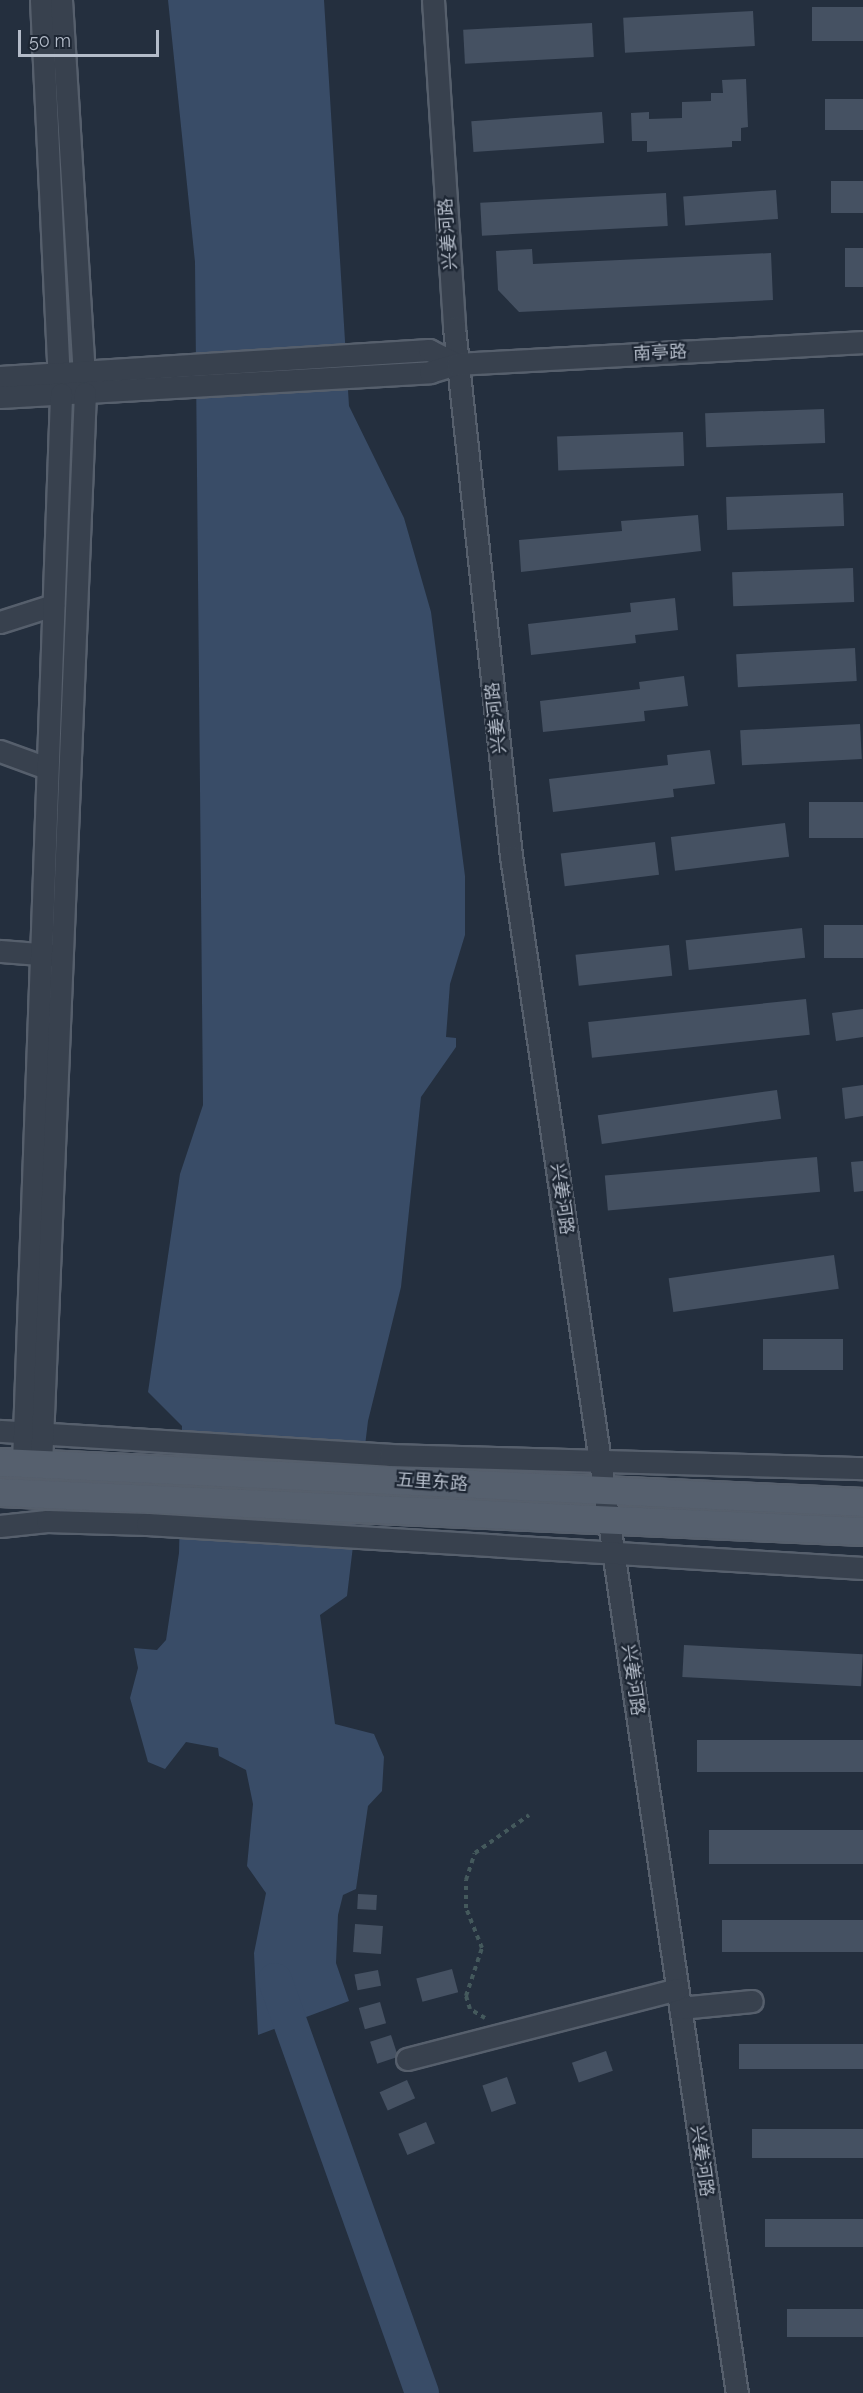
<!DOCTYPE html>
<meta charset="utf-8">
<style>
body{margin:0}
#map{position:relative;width:863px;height:2393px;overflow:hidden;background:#242f3e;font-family:Raleway,"Noto Sans SC",sans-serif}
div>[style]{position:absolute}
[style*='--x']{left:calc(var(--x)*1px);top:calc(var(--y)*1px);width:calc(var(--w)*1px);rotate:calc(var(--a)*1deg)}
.water>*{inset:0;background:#394c67}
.river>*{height:34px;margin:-17px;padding:0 17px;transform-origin:17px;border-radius:17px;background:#394c67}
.building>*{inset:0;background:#455162;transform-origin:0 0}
.path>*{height:4px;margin-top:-2px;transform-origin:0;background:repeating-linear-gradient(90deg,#44595c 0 4.5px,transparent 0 9px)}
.roads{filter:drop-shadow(2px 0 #565f6c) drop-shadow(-2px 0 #565f6c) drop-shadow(0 2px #565f6c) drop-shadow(0 -2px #565f6c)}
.minor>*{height:21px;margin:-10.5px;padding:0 10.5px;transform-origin:10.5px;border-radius:10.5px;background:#38414e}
.major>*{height:27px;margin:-13.5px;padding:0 13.5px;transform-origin:13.5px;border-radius:13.5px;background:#56606e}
span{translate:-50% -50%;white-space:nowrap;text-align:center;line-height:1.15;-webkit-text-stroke:4.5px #1d2633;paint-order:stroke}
.street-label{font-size:18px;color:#b4bcc9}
.scale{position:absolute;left:18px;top:30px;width:141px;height:27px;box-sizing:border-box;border:3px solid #b4bcc9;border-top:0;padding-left:8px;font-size:18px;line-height:21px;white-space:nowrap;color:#b4bcc9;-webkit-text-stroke:4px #1d2633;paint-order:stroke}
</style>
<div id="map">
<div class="water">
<i style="clip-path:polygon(168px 0,324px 0,349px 406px,404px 518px,431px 612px,465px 876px,465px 935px,450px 984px,446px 1037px,456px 1038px,456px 1047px,421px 1097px,401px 1287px,368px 1421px,347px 1596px,320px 1615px,335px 1724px,374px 1734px,384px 1757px,382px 1791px,368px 1806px,356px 1889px,343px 1895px,338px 1915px,336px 1963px,349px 2001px,258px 2035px,254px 1953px,266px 1893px,247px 1866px,253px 1804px,246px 1770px,219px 1756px,218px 1748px,186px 1742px,165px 1769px,148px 1762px,130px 1698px,138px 1668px,134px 1648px,157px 1650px,166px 1640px,179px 1553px,182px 1426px,148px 1392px,180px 1174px,203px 1105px,195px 262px)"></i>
</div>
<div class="river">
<i style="--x:275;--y:1980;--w:438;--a:70.4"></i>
</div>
<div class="building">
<i style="left:863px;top:7px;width:34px;height:51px;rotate:90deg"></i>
<i style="left:753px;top:11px;width:35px;height:130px;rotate:87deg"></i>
<i style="left:592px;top:23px;width:34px;height:129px;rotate:87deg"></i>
<i style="clip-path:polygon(746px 79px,748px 127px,741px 128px,741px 141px,732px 141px,732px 147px,647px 152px,647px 141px,632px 141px,631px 113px,649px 112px,649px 119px,682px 118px,682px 102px,711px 101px,711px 93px,723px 93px,722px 80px)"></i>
<i style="left:863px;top:99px;width:31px;height:38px;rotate:90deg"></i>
<i style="left:602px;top:112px;width:31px;height:131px;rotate:86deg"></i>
<i style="left:863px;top:181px;width:32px;height:32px;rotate:90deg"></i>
<i style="left:776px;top:190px;width:29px;height:93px;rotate:86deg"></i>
<i style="left:666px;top:193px;width:33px;height:186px;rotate:87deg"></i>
<i style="left:863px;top:248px;width:39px;height:18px;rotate:90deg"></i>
<i style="clip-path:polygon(532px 249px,533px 264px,771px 253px,773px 300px,519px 312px,498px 290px,496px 251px)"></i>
<i style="left:824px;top:409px;width:34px;height:119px;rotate:88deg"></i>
<i style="left:683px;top:432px;width:34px;height:126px;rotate:88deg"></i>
<i style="left:843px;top:493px;width:33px;height:117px;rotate:88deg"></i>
<i style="clip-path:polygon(698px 515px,701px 551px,521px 572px,519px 540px,622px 531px,621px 521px)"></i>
<i style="left:853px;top:568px;width:34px;height:121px;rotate:88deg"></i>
<i style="clip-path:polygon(675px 598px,678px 630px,635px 635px,636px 643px,531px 655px,528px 624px,631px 612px,630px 603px)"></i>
<i style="left:855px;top:648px;width:33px;height:119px;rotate:87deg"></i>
<i style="clip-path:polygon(684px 676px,688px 706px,644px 711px,645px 721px,543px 732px,540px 701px,640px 689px,639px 682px)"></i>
<i style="left:860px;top:724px;width:35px;height:120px;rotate:87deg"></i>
<i style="clip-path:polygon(710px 750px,715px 784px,673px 789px,674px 797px,553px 812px,549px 779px,668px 765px,667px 755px)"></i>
<i style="left:863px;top:802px;width:36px;height:54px;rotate:90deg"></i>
<i style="left:785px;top:823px;width:34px;height:115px;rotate:83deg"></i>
<i style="left:655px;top:842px;width:33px;height:95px;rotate:83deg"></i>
<i style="left:863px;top:925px;width:33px;height:39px;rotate:90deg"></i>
<i style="left:802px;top:928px;width:30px;height:117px;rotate:84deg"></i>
<i style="left:669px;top:945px;width:31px;height:94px;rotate:84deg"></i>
<i style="left:806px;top:999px;width:36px;height:219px;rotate:84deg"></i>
<i style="clip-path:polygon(863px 1009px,863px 1037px,836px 1041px,832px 1013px)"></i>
<i style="clip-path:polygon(863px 1085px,863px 1116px,845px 1119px,842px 1088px)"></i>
<i style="left:777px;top:1090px;width:29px;height:181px;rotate:82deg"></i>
<i style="left:817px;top:1157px;width:35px;height:213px;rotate:85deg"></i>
<i style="clip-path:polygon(863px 1161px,863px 1191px,854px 1192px,851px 1162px)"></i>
<i style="left:834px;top:1255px;width:34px;height:167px;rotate:82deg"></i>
<i style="left:763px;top:1339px;width:80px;height:31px"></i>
<i style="left:684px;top:1645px;width:179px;height:32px;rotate:3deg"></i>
<i style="left:697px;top:1740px;width:166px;height:32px"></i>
<i style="left:863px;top:1830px;width:34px;height:154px;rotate:90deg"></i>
<i style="left:358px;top:1894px;width:19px;height:15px;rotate:3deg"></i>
<i style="left:863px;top:1920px;width:32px;height:141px;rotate:90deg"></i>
<i style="left:355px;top:1924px;width:28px;height:28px;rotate:4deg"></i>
<i style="left:452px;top:1969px;width:24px;height:37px;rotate:75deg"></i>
<i style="left:378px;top:1970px;width:16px;height:24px;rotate:79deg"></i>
<i style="left:380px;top:2002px;width:22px;height:22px;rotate:74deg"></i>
<i style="left:391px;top:2035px;width:23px;height:22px;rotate:72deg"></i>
<i style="left:863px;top:2044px;width:25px;height:124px;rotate:90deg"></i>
<i style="left:606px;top:2051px;width:21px;height:36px;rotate:71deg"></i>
<i style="left:507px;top:2077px;width:28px;height:26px;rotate:71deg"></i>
<i style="left:407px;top:2080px;width:20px;height:30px;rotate:66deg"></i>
<i style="left:426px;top:2122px;width:23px;height:30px;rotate:67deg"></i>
<i style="left:863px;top:2129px;width:29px;height:111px;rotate:90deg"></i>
<i style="left:863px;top:2219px;width:28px;height:98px;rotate:90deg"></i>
<i style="left:863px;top:2309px;width:28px;height:76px;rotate:90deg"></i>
</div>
<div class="path">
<i style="--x:485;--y:2018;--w:17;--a:-149"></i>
<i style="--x:470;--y:2009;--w:14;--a:-107"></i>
<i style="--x:466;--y:1996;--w:51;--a:-71.6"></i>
<i style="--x:482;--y:1948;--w:43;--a:-111.8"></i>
<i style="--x:466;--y:1908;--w:28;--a:-90"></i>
<i style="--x:466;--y:1880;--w:28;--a:-72"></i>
<i style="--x:475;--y:1853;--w:66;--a:-35.1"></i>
</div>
<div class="roads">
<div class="minor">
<i style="--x:41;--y:0;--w:375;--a:87.3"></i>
<i style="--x:61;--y:0;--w:374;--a:86.5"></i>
<i style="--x:433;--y:0;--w:328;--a:86.3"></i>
<i style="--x:454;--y:327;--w:532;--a:83.85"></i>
<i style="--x:511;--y:856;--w:1554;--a:81.64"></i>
<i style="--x:0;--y:377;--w:430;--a:-3.6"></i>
<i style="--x:429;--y:350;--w:31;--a:27"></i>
<i style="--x:0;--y:397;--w:431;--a:-3.3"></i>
<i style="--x:430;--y:372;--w:28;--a:-17"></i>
<i style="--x:457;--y:364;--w:407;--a:-3.1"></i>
<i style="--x:0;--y:622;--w:56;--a:-17.8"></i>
<i style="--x:0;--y:751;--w:50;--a:19.9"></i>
<i style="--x:0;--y:951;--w:51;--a:4.5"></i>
<i style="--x:0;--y:1431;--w:391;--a:3.5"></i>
<i style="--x:390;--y:1455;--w:473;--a:1.6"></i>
<i style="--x:23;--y:1463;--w:1070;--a:-87.96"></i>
<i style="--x:41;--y:1464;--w:1072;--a:-87.65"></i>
<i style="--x:0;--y:1526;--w:47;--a:-6.1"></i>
<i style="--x:47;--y:1521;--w:100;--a:1.7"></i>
<i style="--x:147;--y:1524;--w:717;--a:3.52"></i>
<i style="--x:680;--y:2008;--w:72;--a:-5.6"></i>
<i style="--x:407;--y:2059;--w:279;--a:-14.5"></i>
</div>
<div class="major">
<i style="--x:0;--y:1462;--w:864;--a:2.65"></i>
<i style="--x:0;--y:1492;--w:864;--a:2.59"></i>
</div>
</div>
<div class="street-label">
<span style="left:448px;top:234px;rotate:-94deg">兴姜河路</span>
<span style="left:660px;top:353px;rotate:-3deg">南亭路</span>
<span style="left:496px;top:718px;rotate:-96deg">兴姜河路</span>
<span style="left:562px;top:1199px;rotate:82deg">兴姜河路</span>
<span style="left:432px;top:1482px;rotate:4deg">五里东路</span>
<span style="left:633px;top:1680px;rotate:82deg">兴姜河路</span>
<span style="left:702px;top:2161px;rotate:82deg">兴姜河路</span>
</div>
<div class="scale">50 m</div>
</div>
